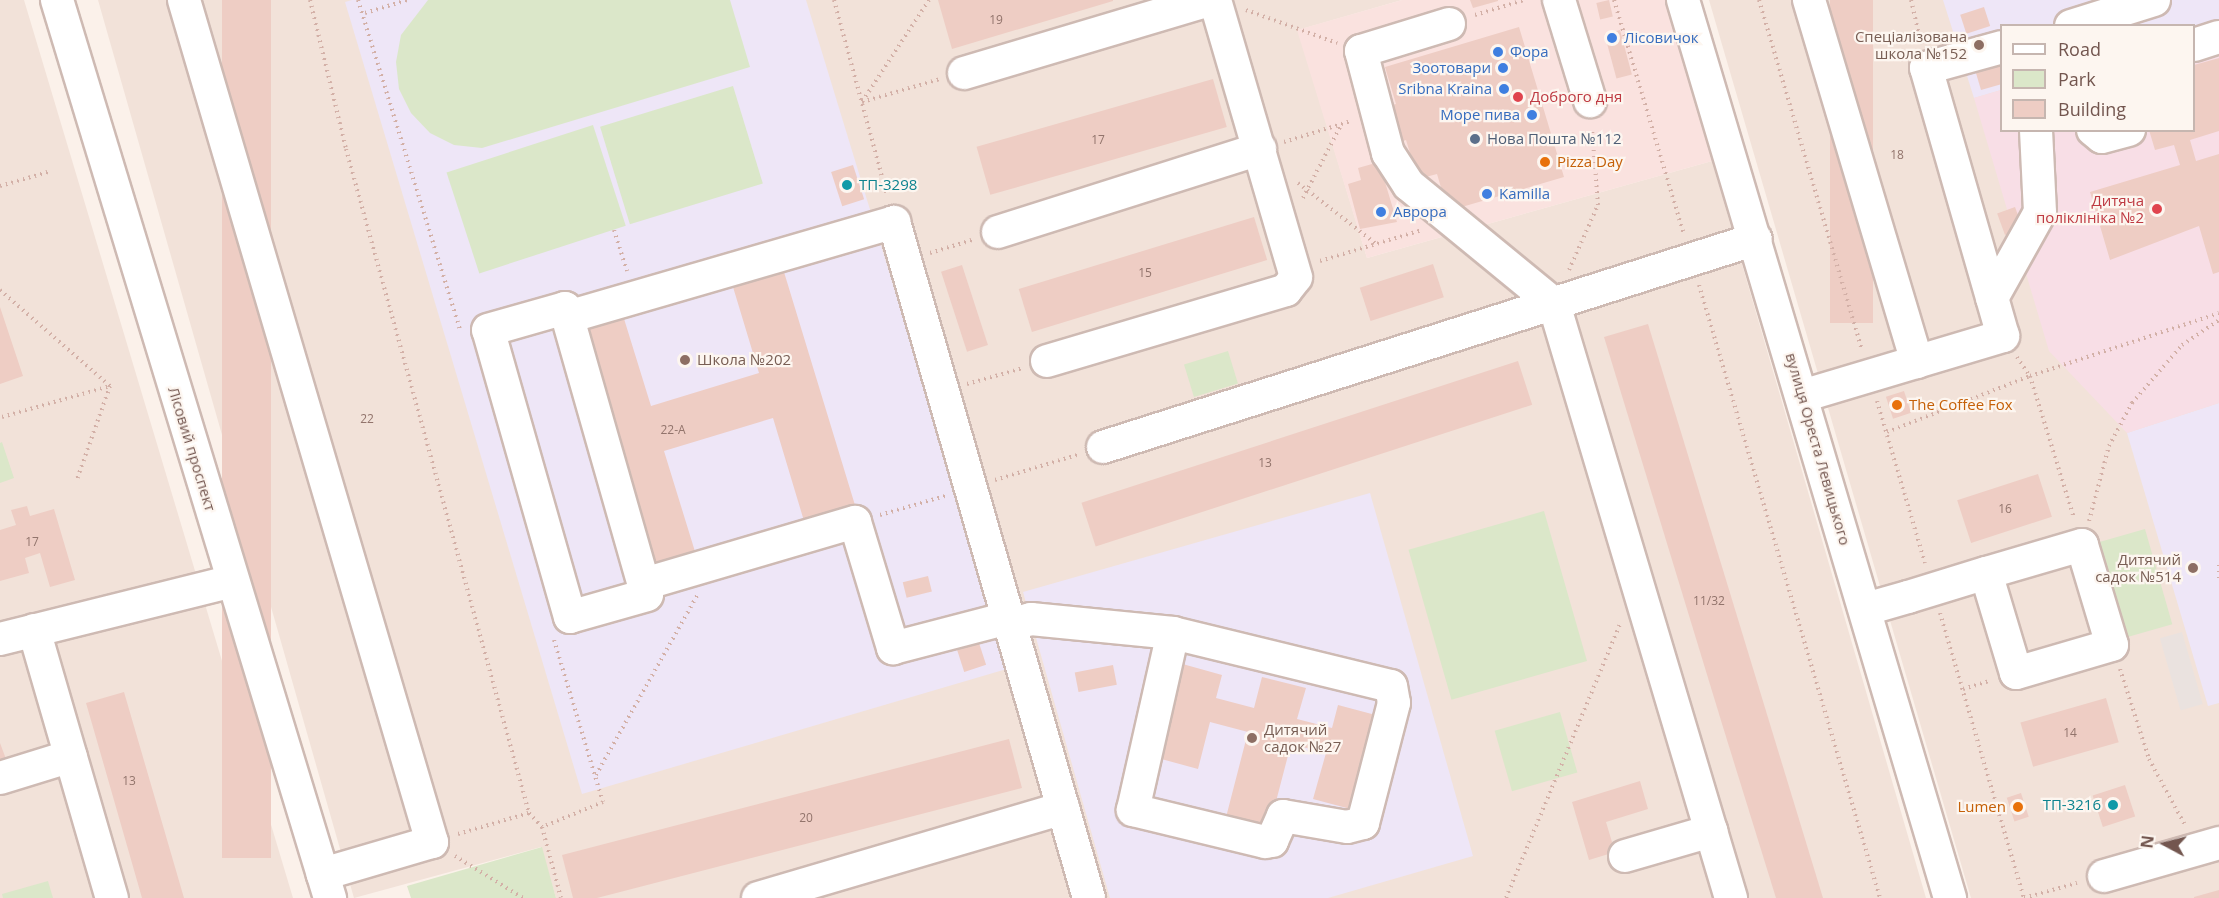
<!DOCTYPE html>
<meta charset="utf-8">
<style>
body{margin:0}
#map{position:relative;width:2219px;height:898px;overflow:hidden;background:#fbf1ea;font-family:"Open Sans",sans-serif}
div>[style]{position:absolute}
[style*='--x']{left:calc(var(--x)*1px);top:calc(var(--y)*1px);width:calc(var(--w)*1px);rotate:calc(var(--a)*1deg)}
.residential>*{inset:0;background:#f2e2d9}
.commercial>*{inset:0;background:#fae2df}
.industrial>*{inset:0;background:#eae2df;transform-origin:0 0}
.education>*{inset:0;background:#eee6f7}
.medical>*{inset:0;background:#f8dee6}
.green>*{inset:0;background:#dbe7c9;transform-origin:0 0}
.building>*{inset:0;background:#eecdc4;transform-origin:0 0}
.path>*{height:4px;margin-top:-2px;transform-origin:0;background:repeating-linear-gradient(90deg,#d3b0a7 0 1.5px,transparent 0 6px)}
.roads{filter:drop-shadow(2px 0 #cebab3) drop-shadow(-2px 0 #cebab3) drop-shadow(0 2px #cebab3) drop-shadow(0 -2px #cebab3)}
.minor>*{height:32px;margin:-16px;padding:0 16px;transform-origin:16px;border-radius:16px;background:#fff}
.dots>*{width:16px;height:16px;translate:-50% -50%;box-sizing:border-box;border:3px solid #fdf6f0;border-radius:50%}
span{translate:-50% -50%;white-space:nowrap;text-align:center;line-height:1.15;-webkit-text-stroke:4.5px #fdf6f0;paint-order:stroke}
.number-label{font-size:12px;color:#92746c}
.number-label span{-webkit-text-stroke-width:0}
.education-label{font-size:15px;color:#785e54}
.right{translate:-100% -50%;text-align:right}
.left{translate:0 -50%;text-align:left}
.shop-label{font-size:15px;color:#366cbe}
.health-label{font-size:15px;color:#be3a42}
.service-label{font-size:15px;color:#4e5e75}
.food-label{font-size:15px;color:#c56008}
.culture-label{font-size:15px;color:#0d838f}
.street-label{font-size:15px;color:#73564f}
.legend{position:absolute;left:2000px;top:24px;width:195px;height:108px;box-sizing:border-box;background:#fdf6f0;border:2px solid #c6b6b0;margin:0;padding:8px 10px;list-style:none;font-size:18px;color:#73564f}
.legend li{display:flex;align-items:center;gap:12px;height:30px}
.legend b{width:30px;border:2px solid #c6b6b0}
.north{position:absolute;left:2135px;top:814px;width:60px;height:60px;-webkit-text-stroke:4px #fdf6f0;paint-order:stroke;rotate:277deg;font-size:16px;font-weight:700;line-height:24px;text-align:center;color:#73564f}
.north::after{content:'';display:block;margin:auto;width:21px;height:27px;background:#73564f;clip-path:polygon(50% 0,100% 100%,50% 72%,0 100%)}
</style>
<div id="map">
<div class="residential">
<i style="clip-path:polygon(0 0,24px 0,293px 898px,0 898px)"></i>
<i style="clip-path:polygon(98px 0,1402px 0,1298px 30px,1367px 258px,1712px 161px,1926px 898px,556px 898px,541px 847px,354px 898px)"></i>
<i style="clip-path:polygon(evenodd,1709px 0,2219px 0,2219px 898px,1971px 898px,1709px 0,2002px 26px,2194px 26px,2194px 130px,2002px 130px,2002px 26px)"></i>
</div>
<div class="commercial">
<i style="clip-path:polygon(1402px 0,1665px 0,1712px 161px,1367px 258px,1297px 30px)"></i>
</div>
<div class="industrial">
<i style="left:2182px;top:632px;width:75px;height:23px;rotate:74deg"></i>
</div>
<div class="education">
<i style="clip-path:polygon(352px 0,806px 0,1010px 668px,582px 794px,345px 2px)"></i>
<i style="clip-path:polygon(1943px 0,2219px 0,2219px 24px,2194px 32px,2194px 26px,2002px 26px,2001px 90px,1974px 98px)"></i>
<i style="clip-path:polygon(2219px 403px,2219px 703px,2208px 706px,2127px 433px)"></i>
<i style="clip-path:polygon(1370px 493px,1473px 856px,1328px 898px,1110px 898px,1023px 592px)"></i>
</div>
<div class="medical">
<i style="clip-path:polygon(2219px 24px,2219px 403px,2127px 433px,2049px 351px,1974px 98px,2001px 90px,2002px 130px,2194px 130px,2194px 32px)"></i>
</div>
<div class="green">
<i style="clip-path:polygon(428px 0,730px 0,750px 67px,482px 148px,454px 145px,430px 133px,411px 113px,399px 89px,396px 62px,401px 35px)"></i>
<i style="left:733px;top:86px;width:102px;height:139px;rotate:73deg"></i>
<i style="left:593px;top:125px;width:106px;height:154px;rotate:72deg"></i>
<i style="left:1228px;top:351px;width:34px;height:46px;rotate:73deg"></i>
<i style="clip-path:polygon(2px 442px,14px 478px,0 483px,0 443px)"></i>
<i style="left:1544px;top:511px;width:156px;height:141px;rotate:74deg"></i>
<i style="left:2145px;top:529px;width:99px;height:51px;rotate:74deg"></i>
<i style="left:1560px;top:712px;width:63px;height:68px;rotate:74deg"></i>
<i style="clip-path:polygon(542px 847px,556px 898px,411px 898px,407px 886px)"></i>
<i style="clip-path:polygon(48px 881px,53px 898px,3px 898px,2px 894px)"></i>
</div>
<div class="building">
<i style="left:222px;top:0;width:49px;height:858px"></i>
<i style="clip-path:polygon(938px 0,1113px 0,1113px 1px,952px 49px)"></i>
<i style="clip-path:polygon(1470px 0,1498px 0,1498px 1px,1473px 8px)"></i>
<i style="left:1609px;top:0;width:17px;height:13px;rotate:77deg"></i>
<i style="left:1830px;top:0;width:43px;height:323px"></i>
<i style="left:1984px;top:7px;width:20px;height:25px;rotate:72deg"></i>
<i style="clip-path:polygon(1519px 27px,1564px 177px,1448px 211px,1437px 174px,1418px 179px,1406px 140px,1395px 144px,1384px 107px,1396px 104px,1385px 67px)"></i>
<i style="left:1620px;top:30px;width:46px;height:16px;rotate:75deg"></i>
<i style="clip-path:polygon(2002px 54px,2002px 84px,1981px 90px,1973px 63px)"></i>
<i style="clip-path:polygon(2219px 58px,2219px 131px,2190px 140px,2196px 161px,2219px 154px,2219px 272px,2213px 274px,2199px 226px,2110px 260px,2090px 192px,2180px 165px,2174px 145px,2155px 150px,2149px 130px,2194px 130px,2194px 65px)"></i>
<i style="left:1213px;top:79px;width:50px;height:246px;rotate:74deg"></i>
<i style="clip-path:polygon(1379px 162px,1397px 222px,1360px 229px,1348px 184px,1361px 180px,1358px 168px)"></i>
<i style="left:853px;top:165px;width:36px;height:23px;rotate:72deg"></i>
<i style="left:2015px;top:207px;width:23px;height:19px;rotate:70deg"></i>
<i style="left:1254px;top:217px;width:45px;height:246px;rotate:73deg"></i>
<i style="left:1433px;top:264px;width:35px;height:77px;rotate:72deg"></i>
<i style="left:962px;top:265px;width:84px;height:22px;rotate:72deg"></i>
<i style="clip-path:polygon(784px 272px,858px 515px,807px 531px,773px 418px,664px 451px,697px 558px,655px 571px,579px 322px,621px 309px,651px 406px,759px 373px,733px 287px)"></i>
<i style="clip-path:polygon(0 307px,23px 376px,0 384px)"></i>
<i style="clip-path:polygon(1648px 324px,1823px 898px,1776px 898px,1723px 727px,1604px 337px)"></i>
<i style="left:1518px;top:361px;width:46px;height:459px;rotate:72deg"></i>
<i style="left:1904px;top:391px;width:23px;height:19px;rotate:72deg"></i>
<i style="left:2038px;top:474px;width:45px;height:85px;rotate:72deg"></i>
<i style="clip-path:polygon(27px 506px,30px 516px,54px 509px,75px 580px,50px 587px,40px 553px,25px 558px,29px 573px,0 581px,0 530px,16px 525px,11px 510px)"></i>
<i style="left:928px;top:576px;width:16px;height:26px;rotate:76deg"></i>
<i style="left:979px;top:643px;width:23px;height:23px;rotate:72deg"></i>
<i style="clip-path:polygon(1179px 663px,1222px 675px,1216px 698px,1254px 708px,1262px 677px,1306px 688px,1297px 719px,1332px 728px,1338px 705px,1383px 717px,1358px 811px,1313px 799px,1326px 753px,1291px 744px,1267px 836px,1224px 825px,1248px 732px,1210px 722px,1198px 769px,1154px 757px)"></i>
<i style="left:1113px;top:665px;width:20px;height:39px;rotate:79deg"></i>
<i style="clip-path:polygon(124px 692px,184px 898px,142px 898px,97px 741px,86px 703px)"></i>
<i style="left:2106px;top:698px;width:46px;height:89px;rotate:74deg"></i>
<i style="clip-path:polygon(1009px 739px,1022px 788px,597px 898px,573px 898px,562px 855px)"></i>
<i style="clip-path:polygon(0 743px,6px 759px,0 761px)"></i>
<i style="clip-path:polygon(1640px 781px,1648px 809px,1606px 822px,1615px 852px,1589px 860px,1572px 802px)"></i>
<i style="left:2125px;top:785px;width:33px;height:34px;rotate:72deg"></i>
<i style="left:2021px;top:793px;width:25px;height:15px;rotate:72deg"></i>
<i style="clip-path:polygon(2219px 890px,2219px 898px,2194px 898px,2194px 897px)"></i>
</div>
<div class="path">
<i style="--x:310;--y:0;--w:153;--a:76.4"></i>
<i style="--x:346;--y:149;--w:689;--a:74.59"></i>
<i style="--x:358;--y:0;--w:344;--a:72.8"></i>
<i style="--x:834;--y:0;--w:202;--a:74.8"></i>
<i style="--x:929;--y:0;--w:122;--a:123.3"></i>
<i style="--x:862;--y:102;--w:81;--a:-16.4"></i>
<i style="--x:1614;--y:0;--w:245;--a:73.4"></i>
<i style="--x:1759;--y:0;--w:365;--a:73.6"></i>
<i style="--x:1911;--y:0;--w:44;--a:76.9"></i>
<i style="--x:1246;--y:10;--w:97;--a:19.9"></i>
<i style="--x:365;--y:13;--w:44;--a:-17.2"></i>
<i style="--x:1475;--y:15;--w:51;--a:-17"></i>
<i style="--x:1284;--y:142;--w:70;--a:-17.4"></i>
<i style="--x:1298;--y:183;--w:99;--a:38"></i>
<i style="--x:0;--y:186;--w:50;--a:-16.3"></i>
<i style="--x:1303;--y:198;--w:82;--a:-62.5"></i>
<i style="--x:614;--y:230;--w:43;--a:72.4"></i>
<i style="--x:930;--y:253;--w:44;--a:-17.2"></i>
<i style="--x:1320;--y:261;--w:107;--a:-16.9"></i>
<i style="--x:1569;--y:270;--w:71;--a:-66"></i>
<i style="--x:1598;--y:205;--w:77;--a:-94.5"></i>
<i style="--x:1699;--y:285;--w:639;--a:73.55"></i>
<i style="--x:0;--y:290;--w:146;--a:41.1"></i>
<i style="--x:110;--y:386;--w:99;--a:109.5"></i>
<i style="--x:2017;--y:357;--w:23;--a:56"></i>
<i style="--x:2030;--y:376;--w:149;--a:72.8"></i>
<i style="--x:967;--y:384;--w:58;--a:-15.9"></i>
<i style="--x:1877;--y:401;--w:169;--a:73.5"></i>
<i style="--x:2;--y:417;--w:112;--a:-16"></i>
<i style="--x:1887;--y:432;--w:154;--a:-21.4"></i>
<i style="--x:2030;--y:376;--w:199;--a:-18.4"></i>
<i style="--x:995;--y:480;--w:86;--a:-17"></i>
<i style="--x:880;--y:515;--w:68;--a:-16.3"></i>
<i style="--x:2089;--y:521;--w:78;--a:-75.1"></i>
<i style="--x:2109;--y:446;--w:49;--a:-61.9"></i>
<i style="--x:2132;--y:403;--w:77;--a:-49.2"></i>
<i style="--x:2182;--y:345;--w:45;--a:-34"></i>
<i style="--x:2219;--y:565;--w:15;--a:90"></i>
<i style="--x:1940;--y:613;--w:297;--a:73.6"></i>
<i style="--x:554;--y:640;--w:169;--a:73.2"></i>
<i style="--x:603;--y:802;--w:66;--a:157.7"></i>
<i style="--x:542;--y:827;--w:73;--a:75"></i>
<i style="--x:2120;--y:669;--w:95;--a:72.1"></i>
<i style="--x:2149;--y:759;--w:75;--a:61.4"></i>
<i style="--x:1963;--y:689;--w:27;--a:-17"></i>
<i style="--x:596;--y:775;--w:206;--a:-60.6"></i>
<i style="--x:458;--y:834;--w:74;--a:-16.5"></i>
<i style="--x:529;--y:813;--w:19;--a:47"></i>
<i style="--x:455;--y:856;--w:80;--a:31.7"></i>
<i style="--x:1506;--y:898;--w:297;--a:-67.4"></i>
<i style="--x:2024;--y:898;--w:55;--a:-15.8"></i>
</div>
<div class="roads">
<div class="minor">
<i style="--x:57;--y:0;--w:939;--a:73.09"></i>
<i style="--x:184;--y:0;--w:878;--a:73.59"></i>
<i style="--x:432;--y:842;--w:114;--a:163.6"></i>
<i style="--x:1559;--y:0;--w:106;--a:72.9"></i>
<i style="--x:1683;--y:0;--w:937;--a:73.44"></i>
<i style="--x:1809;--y:0;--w:378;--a:73.4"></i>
<i style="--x:1449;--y:24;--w:92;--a:162.9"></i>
<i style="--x:1361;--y:51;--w:106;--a:75.2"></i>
<i style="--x:1388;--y:153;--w:38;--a:57"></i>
<i style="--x:1409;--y:185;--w:188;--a:39.4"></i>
<i style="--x:1554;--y:304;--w:620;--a:73.41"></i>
<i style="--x:2071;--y:26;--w:87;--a:-17.4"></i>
<i style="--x:2194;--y:45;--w:26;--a:-18"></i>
<i style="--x:964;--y:73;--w:256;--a:-16.6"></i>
<i style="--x:2093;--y:130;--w:11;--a:38"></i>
<i style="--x:2102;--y:137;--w:28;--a:-15"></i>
<i style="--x:998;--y:232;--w:275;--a:-17.6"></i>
<i style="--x:1992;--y:298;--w:98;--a:-60.8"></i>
<i style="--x:2040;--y:212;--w:82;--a:-92.8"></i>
<i style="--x:565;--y:308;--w:298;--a:74.1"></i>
<i style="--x:647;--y:595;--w:80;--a:164.1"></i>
<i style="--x:570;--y:617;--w:298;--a:-105.9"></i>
<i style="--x:488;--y:330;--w:80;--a:-15.9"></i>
<i style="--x:568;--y:317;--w:340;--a:-16.2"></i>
<i style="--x:894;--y:222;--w:704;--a:73.91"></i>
<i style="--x:1047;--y:361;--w:249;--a:-16.5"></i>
<i style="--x:1286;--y:290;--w:16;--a:-52"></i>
<i style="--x:1296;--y:277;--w:289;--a:-106.3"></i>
<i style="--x:1802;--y:396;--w:210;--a:-16.6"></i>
<i style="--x:2003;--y:336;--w:279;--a:-106"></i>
<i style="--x:1926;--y:68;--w:79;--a:-15.4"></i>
<i style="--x:1103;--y:447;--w:685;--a:-17.67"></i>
<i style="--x:644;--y:584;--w:220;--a:-16.4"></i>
<i style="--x:855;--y:522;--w:132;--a:73.2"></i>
<i style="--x:893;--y:648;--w:119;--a:-14.6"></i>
<i style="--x:1866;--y:609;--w:44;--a:-15.9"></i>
<i style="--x:1908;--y:597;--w:82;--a:-17.1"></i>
<i style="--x:1986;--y:573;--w:100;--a:-16.3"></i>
<i style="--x:2082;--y:545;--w:104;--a:73.3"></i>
<i style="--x:2112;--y:645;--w:100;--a:163.7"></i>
<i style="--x:2016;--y:673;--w:104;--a:-106.7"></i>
<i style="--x:1010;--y:625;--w:22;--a:-16"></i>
<i style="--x:1031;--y:619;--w:143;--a:5.6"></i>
<i style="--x:34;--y:630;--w:279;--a:73.8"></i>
<i style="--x:1173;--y:633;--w:224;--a:13.7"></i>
<i style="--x:1391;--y:686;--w:17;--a:80"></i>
<i style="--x:1394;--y:703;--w:124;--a:104.5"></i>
<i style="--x:1363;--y:823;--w:16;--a:166"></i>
<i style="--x:1347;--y:827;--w:65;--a:-170.2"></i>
<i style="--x:1283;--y:816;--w:27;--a:114"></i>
<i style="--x:1272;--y:841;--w:7;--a:172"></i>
<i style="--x:1265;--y:842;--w:136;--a:-166.4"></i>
<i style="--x:1133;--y:810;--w:181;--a:-77.3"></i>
<i style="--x:0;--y:639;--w:239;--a:-14"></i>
<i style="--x:0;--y:778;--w:74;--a:-17.2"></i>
<i style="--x:1625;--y:856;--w:90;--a:-16.2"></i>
<i style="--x:2104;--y:876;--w:120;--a:-16"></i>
<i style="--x:758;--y:898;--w:318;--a:-16.4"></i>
</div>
</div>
<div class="dots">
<i style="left:1612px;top:38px;background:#3f7fe0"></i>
<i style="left:1979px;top:45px;background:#8d6e63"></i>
<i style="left:1498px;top:52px;background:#3f7fe0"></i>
<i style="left:1503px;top:68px;background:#3f7fe0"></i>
<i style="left:1504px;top:89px;background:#3f7fe0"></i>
<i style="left:1518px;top:97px;background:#e0444e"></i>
<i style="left:1532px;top:115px;background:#3f7fe0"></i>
<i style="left:1475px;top:139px;background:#5c6f8a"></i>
<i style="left:1545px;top:162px;background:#e8710a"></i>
<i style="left:847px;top:185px;background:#0f9aa8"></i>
<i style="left:1487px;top:194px;background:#3f7fe0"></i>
<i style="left:2157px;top:209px;background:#e0444e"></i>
<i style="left:1381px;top:212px;background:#3f7fe0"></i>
<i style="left:685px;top:360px;background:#8d6e63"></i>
<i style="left:1897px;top:405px;background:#e8710a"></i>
<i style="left:2193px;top:568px;background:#8d6e63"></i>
<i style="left:1252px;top:738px;background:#8d6e63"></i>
<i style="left:2113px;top:805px;background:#0f9aa8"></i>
<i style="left:2018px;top:807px;background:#e8710a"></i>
</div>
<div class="number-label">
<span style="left:996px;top:20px">19</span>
<span style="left:1098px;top:140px">17</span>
<span style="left:1897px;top:155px">18</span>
<span style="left:1145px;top:273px">15</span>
<span style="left:367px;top:419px">22</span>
<span style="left:673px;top:430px">22-А</span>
<span style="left:1265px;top:463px">13</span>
<span style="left:2005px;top:509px">16</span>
<span style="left:32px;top:542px">17</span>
<span style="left:1709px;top:601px">11/32</span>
<span style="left:2070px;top:733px">14</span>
<span style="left:129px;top:781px">13</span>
<span style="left:806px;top:818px">20</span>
</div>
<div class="education-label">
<span class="right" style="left:1967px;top:45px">Спеціалізована<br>школа №152</span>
<span class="left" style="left:697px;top:360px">Школа №202</span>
<span class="right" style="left:2181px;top:568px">Дитячий<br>садок №514</span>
<span class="left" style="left:1264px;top:738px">Дитячий<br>садок №27</span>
</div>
<div class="shop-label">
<span class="left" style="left:1624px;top:38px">Лісовичок</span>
<span class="left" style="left:1510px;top:52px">Фора</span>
<span class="right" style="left:1491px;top:68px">Зоотовари</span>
<span class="right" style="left:1492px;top:89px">Sribna Kraina</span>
<span class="right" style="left:1520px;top:115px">Море пива</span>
<span class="left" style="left:1499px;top:194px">Kamilla</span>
<span class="left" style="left:1393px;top:212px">Аврора</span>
</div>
<div class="health-label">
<span class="left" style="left:1530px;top:97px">Доброго дня</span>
<span class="right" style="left:2144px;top:209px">Дитяча<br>поліклініка №2</span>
</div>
<div class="service-label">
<span class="left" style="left:1487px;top:139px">Нова Пошта №112</span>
</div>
<div class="food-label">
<span class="left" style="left:1557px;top:162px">Pizza Day</span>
<span class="left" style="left:1909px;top:405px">The Coffee Fox</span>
<span class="right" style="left:2006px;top:807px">Lumen</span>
</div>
<div class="culture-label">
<span class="left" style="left:859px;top:185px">ТП-3298</span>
<span class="right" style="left:2101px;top:805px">ТП-3216</span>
</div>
<div class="street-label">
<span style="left:192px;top:449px;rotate:73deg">Лісовий проспект</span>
<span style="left:1818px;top:449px;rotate:74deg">вулиця Ореста Левицького</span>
</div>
<ul class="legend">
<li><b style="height:8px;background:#fff"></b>Road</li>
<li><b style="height:16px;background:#dbe7c9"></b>Park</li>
<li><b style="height:16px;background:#eecdc4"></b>Building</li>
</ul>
<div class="north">N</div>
</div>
